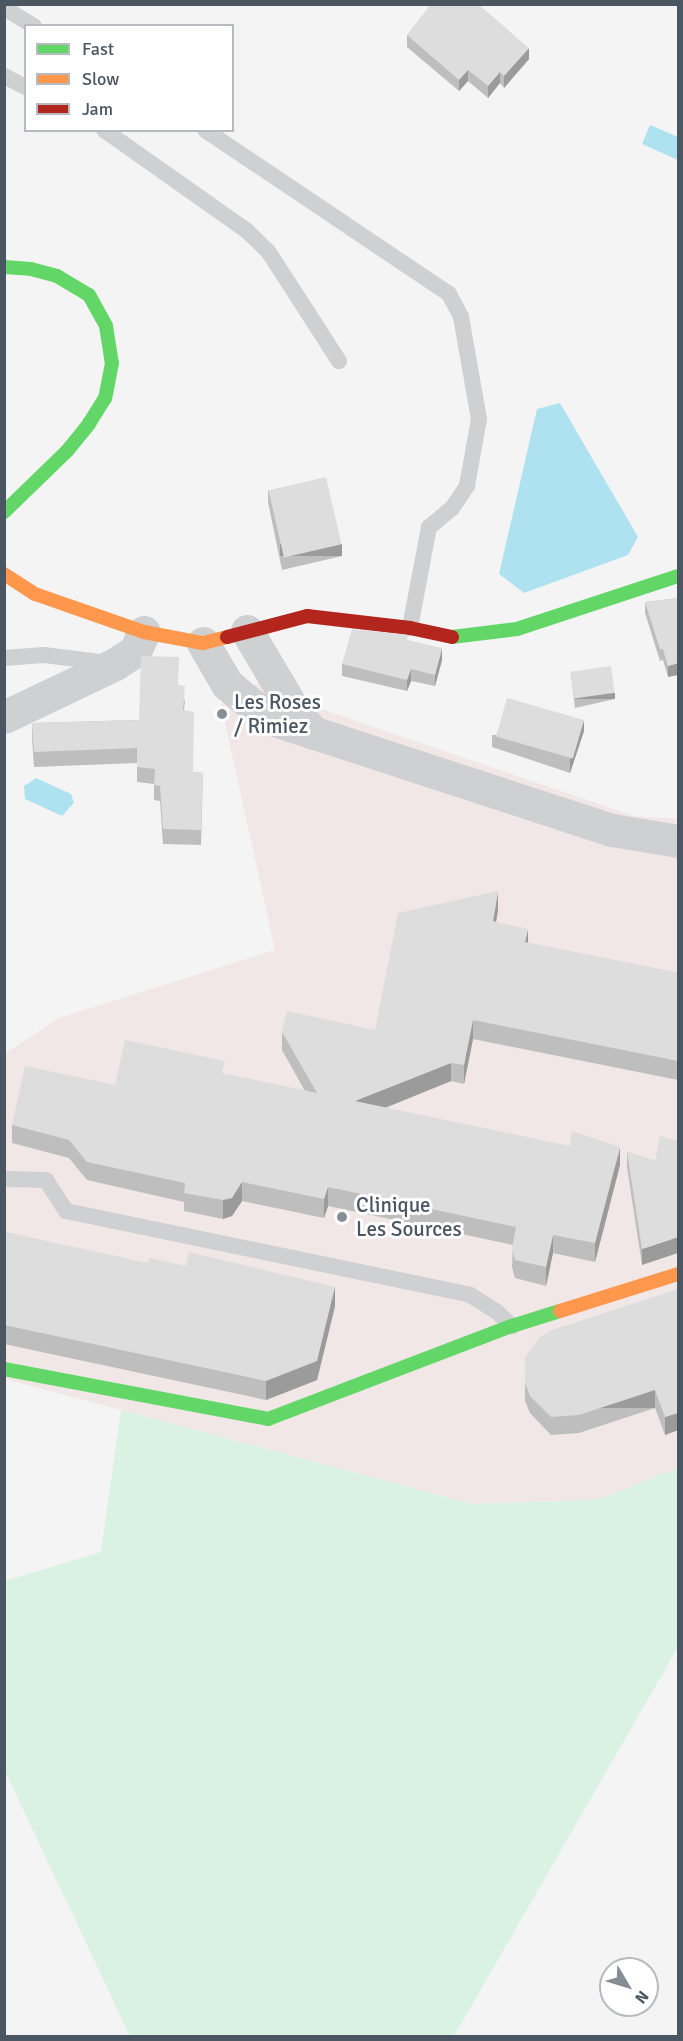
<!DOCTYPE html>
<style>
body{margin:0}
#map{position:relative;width:683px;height:2041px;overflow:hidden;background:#f4f4f4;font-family:Signika,sans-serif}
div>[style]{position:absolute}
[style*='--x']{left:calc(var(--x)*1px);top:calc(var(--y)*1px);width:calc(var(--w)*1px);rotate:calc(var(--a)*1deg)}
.medical>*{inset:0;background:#f1e7e6}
.green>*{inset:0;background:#d9f2e3}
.water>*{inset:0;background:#aee2f0}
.lane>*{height:16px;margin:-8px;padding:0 8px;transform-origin:8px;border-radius:8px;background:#ced0d2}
.street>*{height:33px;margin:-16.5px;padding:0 16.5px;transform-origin:16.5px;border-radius:16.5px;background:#ced0d2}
.fast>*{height:14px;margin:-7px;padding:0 7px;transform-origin:7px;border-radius:7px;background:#63d668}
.slow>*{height:14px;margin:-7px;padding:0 7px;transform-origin:7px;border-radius:7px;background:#ff974d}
.jam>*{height:14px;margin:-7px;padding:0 7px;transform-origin:7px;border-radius:7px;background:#b3261e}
.wall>*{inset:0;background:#bebebf}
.shaded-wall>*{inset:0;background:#9b9b9b;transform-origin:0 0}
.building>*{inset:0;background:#ddddde;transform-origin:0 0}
.dots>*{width:16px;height:16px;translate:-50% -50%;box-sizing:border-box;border:3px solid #fff;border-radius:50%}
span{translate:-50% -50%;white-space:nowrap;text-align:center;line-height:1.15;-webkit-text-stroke:6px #fff;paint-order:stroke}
.poi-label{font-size:21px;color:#4a5661}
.left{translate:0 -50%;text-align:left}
.frame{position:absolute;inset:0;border:6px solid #4a5661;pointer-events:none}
.legend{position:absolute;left:24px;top:24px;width:210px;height:108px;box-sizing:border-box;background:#fff;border:2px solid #b7bbc0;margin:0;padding:8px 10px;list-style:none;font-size:18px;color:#4a5661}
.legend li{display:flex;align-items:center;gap:12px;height:30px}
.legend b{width:30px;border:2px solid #b7bbc0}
.north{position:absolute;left:599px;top:1957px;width:60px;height:60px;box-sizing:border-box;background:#fff;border:2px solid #b7bbc0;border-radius:50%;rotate:128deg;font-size:16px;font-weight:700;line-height:24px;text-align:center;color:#4a5661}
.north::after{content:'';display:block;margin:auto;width:21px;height:27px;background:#868d94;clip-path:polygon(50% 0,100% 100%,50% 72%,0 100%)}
</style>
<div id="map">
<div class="medical">
<i style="clip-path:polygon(273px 674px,310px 705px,634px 816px,678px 819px,678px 1468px,597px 1500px,472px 1504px,5px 1379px,4px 1054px,59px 1018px,275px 950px,221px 704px)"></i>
</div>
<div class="green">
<i style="clip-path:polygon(121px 1410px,472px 1504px,597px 1500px,678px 1468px,678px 1647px,454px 2036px,130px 2036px,4px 1769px,5px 1581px,101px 1552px)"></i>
</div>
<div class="water">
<i style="clip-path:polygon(650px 125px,678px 137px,678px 160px,642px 144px)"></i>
<i style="clip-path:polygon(560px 403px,638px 537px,628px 555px,524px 593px,499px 574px,537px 409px)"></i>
<i style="clip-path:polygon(36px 778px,71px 794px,74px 803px,62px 816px,25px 799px,24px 786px)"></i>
</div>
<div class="lane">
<i style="--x:4;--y:8;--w:35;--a:31"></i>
<i style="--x:4;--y:76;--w:25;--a:27"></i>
<i style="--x:104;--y:130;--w:175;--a:35.2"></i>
<i style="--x:247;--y:231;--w:29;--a:44"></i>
<i style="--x:268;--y:251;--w:131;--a:57.2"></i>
<i style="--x:205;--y:130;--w:294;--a:33.9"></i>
<i style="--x:449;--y:294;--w:26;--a:62"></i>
<i style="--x:461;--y:317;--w:104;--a:80"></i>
<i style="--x:479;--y:419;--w:68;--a:100.2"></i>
<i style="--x:467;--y:486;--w:27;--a:124"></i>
<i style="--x:452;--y:508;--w:30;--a:140"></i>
<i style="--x:429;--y:527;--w:103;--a:100.7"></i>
<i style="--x:4;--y:658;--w:40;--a:-4.3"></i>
<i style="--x:44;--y:655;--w:65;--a:7"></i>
<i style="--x:4;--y:1179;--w:42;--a:1.4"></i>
<i style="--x:46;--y:1180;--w:37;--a:57"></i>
<i style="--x:66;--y:1211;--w:413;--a:11.7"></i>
<i style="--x:470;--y:1295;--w:32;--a:32"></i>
<i style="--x:497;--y:1312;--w:21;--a:43"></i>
</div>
<div class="street">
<i style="--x:247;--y:631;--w:88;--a:59.4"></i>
<i style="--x:292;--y:707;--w:33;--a:51"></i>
<i style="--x:203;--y:643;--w:48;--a:59.7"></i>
<i style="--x:227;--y:684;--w:31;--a:40"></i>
<i style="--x:251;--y:704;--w:32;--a:32"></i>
<i style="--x:278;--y:721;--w:351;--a:18.1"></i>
<i style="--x:612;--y:830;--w:67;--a:9.5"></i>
<i style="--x:4;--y:717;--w:123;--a:-25.5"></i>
<i style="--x:115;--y:664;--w:24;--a:-33"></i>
<i style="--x:135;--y:651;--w:21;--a:-65"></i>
</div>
<div class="fast">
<i style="--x:4;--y:267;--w:27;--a:4"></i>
<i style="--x:31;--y:269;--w:27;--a:15"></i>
<i style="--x:57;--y:276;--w:37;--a:31"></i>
<i style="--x:89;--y:295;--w:35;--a:61"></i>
<i style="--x:106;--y:326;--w:37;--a:81"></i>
<i style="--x:112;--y:363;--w:36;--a:101"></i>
<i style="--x:105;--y:398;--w:31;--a:122"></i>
<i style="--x:89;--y:424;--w:35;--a:129"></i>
<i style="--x:67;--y:451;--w:88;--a:135.9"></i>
<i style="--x:452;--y:637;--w:65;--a:-7"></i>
<i style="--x:517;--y:629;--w:169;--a:-18.2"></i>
<i style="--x:4;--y:1369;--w:269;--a:10.7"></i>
<i style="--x:268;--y:1419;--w:261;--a:-20.9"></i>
<i style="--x:512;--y:1326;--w:50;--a:-17.4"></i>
</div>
<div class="slow">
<i style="--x:4;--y:574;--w:37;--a:33"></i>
<i style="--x:35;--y:594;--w:115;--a:19.2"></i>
<i style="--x:144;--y:632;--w:60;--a:10.6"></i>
<i style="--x:203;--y:643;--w:25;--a:-14"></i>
<i style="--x:560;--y:1311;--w:124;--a:-17.4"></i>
</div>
<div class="jam">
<i style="--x:227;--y:637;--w:83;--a:-14.7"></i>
<i style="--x:307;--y:616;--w:104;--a:6.6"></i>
<i style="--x:410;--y:628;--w:43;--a:12.1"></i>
</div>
<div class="wall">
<i style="clip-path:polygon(407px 35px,529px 59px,504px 88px,500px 83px,488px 98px,468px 81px,459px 91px,407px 47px)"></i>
<i style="clip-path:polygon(268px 490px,342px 556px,282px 570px,268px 502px)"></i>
<i style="clip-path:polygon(678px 598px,668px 677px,663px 660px,660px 661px,645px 613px,645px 602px)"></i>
<i style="clip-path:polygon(408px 640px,442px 660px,435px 686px,411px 681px,407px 691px,342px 676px,342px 664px)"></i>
<i style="clip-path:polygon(571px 676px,615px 699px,575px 708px)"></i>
<i style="clip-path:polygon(179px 685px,185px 701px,184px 710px,193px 772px,203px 773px,201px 845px,163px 844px,160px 801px,154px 800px,154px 784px,137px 782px,137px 763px,34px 767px,32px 738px,32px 723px,139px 720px)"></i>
<i style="clip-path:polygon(584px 731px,570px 773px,492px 747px,492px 735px)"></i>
<i style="clip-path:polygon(498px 910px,496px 922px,528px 943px,678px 973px,678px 1080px,473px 1039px,464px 1084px,451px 1081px,385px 1108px,620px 1165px,595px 1262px,553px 1253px,546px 1286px,515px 1278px,512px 1267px,513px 1245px,328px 1206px,324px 1218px,242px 1201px,232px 1216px,223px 1219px,184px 1211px,184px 1202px,87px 1180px,69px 1158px,12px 1143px,12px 1125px,115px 1085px,225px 1074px,305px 1091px,282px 1050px,282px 1032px,375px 1030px)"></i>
<i style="clip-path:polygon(627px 1152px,655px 1161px,642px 1265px,627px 1167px)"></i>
<i style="clip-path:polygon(4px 1232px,335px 1306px,317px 1380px,266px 1400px,4px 1344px)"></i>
<i style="clip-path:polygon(678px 1289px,678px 1430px,665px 1435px,655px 1408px,579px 1433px,551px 1435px,530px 1413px,525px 1401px,525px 1357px)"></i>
</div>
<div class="shaded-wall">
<i style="clip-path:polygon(529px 48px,529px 59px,504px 88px,504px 76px)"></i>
<i style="clip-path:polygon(468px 70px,468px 81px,459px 91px,459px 80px)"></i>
<i style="clip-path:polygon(500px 72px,500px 83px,488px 98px,488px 86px)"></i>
<i style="left:342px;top:544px;width:12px;height:62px;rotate:90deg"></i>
<i style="clip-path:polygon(442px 648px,442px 660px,435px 686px,435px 675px)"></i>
<i style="clip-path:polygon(678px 663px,678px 675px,668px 677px,668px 666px)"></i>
<i style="clip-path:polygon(411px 669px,411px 681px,407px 691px,407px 680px)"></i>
<i style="left:615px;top:693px;width:6px;height:41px;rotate:90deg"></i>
<i style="clip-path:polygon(584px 720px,584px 731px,570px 773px,570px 761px)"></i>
<i style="clip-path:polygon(498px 891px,498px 910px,493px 940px,493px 921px)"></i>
<i style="clip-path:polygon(528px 929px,528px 947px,525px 942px)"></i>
<i style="clip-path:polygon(473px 1020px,473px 1039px,464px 1084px,464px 1065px)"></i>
<i style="clip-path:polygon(451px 1063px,451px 1081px,355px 1120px,355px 1101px)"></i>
<i style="clip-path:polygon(620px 1147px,620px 1165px,595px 1262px,595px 1243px)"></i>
<i style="clip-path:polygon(242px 1182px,242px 1201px,232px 1216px,223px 1219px,223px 1200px)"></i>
<i style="clip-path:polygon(328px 1187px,328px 1206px,324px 1218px,324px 1199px)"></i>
<i style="clip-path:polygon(553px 1235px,553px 1253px,546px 1286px,546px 1267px)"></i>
<i style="clip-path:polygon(678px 1237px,678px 1253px,642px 1265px,642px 1249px)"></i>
<i style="clip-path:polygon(335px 1287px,335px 1306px,317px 1380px,266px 1400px,266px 1381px)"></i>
<i style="left:655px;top:1390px;width:18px;height:80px;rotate:90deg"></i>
<i style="clip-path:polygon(678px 1413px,678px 1430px,665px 1435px,665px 1417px)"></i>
</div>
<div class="building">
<i style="clip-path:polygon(431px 4px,478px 4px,529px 48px,504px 76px,500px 72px,488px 86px,468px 70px,459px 80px,407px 35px)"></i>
<i style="left:326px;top:477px;width:69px;height:59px;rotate:77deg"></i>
<i style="clip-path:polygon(678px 598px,678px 663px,668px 666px,663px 649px,660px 649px,645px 602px)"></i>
<i style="clip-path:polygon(352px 629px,408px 635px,407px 640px,442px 648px,435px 675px,411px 669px,407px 680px,342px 664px)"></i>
<i style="clip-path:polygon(141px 656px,179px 657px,178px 685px,185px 686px,183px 710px,194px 712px,193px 772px,203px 773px,201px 830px,163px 829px,160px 786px,154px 785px,155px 769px,137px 767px,137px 748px,34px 752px,32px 723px,139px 720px)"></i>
<i style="left:611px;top:666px;width:27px;height:41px;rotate:82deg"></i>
<i style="left:507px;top:698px;width:80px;height:40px;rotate:16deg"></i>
<i style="clip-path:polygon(498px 891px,493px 921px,528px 929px,525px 942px,678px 973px,678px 1061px,473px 1020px,464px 1065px,451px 1063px,355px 1101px,570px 1146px,572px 1131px,620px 1147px,595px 1243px,553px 1235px,546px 1267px,515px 1260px,512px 1248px,516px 1227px,328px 1187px,324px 1199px,242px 1182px,232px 1198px,223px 1200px,184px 1193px,185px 1183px,87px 1162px,69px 1140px,12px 1125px,25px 1066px,115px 1085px,125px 1040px,225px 1061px,222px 1073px,317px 1093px,282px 1032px,287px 1011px,375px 1030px,398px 913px)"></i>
<i style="clip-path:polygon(660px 1136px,678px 1141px,678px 1237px,642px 1249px,627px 1152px,655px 1161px)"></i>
<i style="clip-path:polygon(4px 1232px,148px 1263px,150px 1258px,186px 1266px,189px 1252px,335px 1287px,317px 1361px,266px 1381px,4px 1325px)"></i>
<i style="clip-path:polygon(678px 1289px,678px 1413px,665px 1417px,655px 1390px,579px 1415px,551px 1417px,530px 1396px,525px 1383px,525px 1357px,539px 1338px,549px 1331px)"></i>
</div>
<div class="dots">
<i style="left:222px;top:714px;background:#868d94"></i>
<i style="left:342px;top:1217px;background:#868d94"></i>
</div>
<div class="poi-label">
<span class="left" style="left:234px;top:714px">Les Roses<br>/ Rimiez</span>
<span class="left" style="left:356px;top:1217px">Clinique<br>Les Sources</span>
</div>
<div class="frame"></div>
<ul class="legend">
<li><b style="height:8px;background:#63d668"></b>Fast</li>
<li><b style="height:8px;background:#ff974d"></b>Slow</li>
<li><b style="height:8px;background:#b3261e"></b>Jam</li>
</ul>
<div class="north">N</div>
</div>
